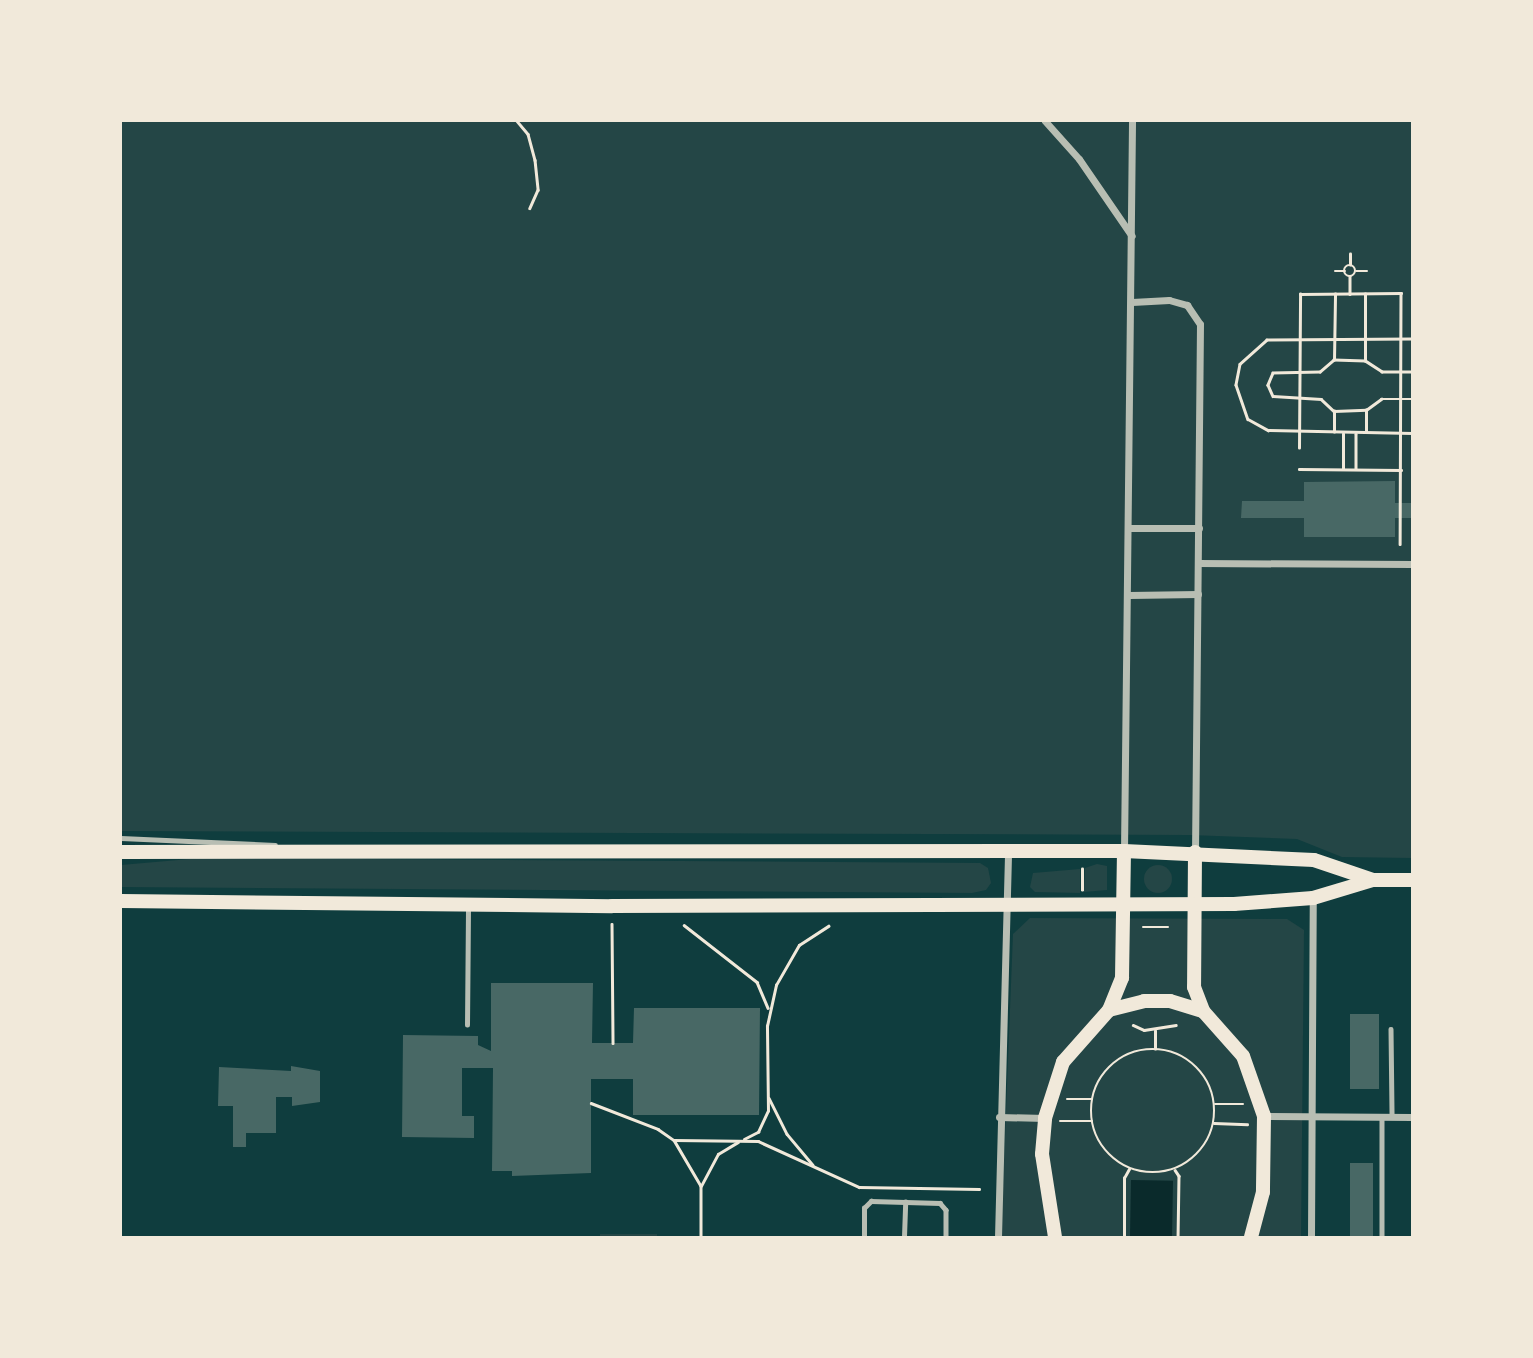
<!DOCTYPE html>
<style>
body{margin:0}
#map{position:relative;width:1533px;height:1358px;overflow:hidden;background:#0f3d3e;font-family:Commissioner,sans-serif}
div>[style]{position:absolute}
[style*='--x']{left:calc(var(--x)*1px);top:calc(var(--y)*1px);width:calc(var(--w)*1px);rotate:calc(var(--a)*1deg)}
.green>*{inset:0;background:#244646;transform-origin:0 0}
.round{border-radius:50%}
.water>*{inset:0;background:#0a2a2b;transform-origin:0 0}
.building>*{inset:0;background:#486865;transform-origin:0 0}
.path>*{height:2.5px;margin:-1.25px;padding:0 1.25px;transform-origin:1.25px;border-radius:1.25px;background:#f1e9da}
.path>.ring{margin:-1.25px;padding:0;box-sizing:content-box;background:none;border:2.5px solid #f1e9da;border-radius:50%}
.service>*{height:4.5px;margin:-2.25px;padding:0 2.25px;transform-origin:2.25px;border-radius:2.25px;background:#b8beb3}
.minor>*{height:7px;margin:-3.5px;padding:0 3.5px;transform-origin:3.5px;border-radius:3.5px;background:#b8beb3}
.secondary>*{height:14px;margin:-7px;padding:0 7px;transform-origin:7px;border-radius:7px;background:#f1e9da}
span{translate:-50% -50%;white-space:nowrap;text-align:center;line-height:1.15;-webkit-text-stroke:5px #f1e9da;paint-order:stroke}
.frame{position:absolute;inset:0;border:122px solid #f1e9da;pointer-events:none}
</style>
<div id="map">
<div class="green">
<i style="clip-path:polygon(121px 121px,1412px 121px,1412px 858px,1342px 857px,1297px 839px,1190px 835px,121px 831px)"></i>
<i style="clip-path:polygon(201px 858px,980px 863px,988px 868px,991px 883px,986px 890px,972px 893px,121px 887px,121px 865px)"></i>
<i style="clip-path:polygon(1097px 864px,1107px 866px,1107px 890px,1084px 892px,1085px 868px)"></i>
<i class="round" style="left:1144px;top:865px;width:28px;height:28px"></i>
<i style="clip-path:polygon(1080px 869px,1080px 893px,1035px 892px,1030px 887px,1033px 873px)"></i>
<i style="clip-path:polygon(1030px 918px,1287px 919px,1304px 930px,1301px 1237px,1001px 1237px,1013px 934px)"></i>
<i style="left:600px;top:1234px;width:57px;height:3px"></i>
</div>
<div class="water">
<i style="left:1131px;top:1180px;width:42px;height:57px;rotate:1deg"></i>
</div>
<div class="building">
<i style="clip-path:polygon(1395px 481px,1395px 503px,1412px 503px,1412px 518px,1395px 518px,1395px 537px,1304px 537px,1304px 518px,1241px 518px,1242px 501px,1304px 501px,1304px 482px)"></i>
<i style="clip-path:polygon(491px 983px,593px 983px,592px 1043px,633px 1043px,634px 1008px,760px 1008px,759px 1115px,633px 1115px,633px 1079px,591px 1079px,591px 1173px,512px 1176px,512px 1171px,492px 1171px,493px 1068px,462px 1068px,462px 1116px,474px 1116px,474px 1138px,402px 1137px,403px 1035px,478px 1036px,478px 1045px,491px 1051px)"></i>
<i style="left:1350px;top:1014px;width:29px;height:75px"></i>
<i style="clip-path:polygon(291px 1066px,320px 1071px,320px 1102px,292px 1106px,292px 1097px,276px 1097px,276px 1133px,246px 1133px,246px 1147px,233px 1147px,233px 1106px,218px 1106px,219px 1067px,291px 1071px)"></i>
<i style="left:1350px;top:1163px;width:23px;height:74px"></i>
</div>
<div class="path">
<i style="--x:517;--y:121;--w:17;--a:50"></i>
<i style="--x:528;--y:134;--w:27;--a:75"></i>
<i style="--x:535;--y:160;--w:30;--a:84"></i>
<i style="--x:538;--y:190;--w:20;--a:114"></i>
<i style="--x:1350;--y:265;--w:11;--a:-90"></i>
<i class="ring" style="left:1344px;top:265px;width:9.5px;height:9.5px"></i>
<i style="--x:1335;--y:271;--w:10;--a:0"></i>
<i style="--x:1356;--y:271;--w:11;--a:0"></i>
<i style="--x:1350;--y:276;--w:18;--a:90"></i>
<i style="--x:1412;--y:339;--w:145;--a:179.6"></i>
<i style="--x:1267;--y:340;--w:36;--a:138"></i>
<i style="--x:1240;--y:364;--w:21;--a:101"></i>
<i style="--x:1236;--y:385;--w:36;--a:71"></i>
<i style="--x:1248;--y:419;--w:23;--a:29"></i>
<i style="--x:1268;--y:430;--w:144;--a:1.2"></i>
<i style="--x:1334;--y:360;--w:66;--a:-89.1"></i>
<i style="--x:1365;--y:361;--w:67;--a:-90"></i>
<i style="--x:1412;--y:372;--w:30;--a:180"></i>
<i style="--x:1382;--y:372;--w:20;--a:-147"></i>
<i style="--x:1365;--y:361;--w:31;--a:-178"></i>
<i style="--x:1334;--y:360;--w:18;--a:139"></i>
<i style="--x:1320;--y:372;--w:47;--a:178.8"></i>
<i style="--x:1273;--y:373;--w:13;--a:113"></i>
<i style="--x:1268;--y:385;--w:12;--a:66"></i>
<i style="--x:1273;--y:396;--w:48;--a:3.6"></i>
<i style="--x:1321;--y:399;--w:18;--a:43"></i>
<i style="--x:1334;--y:411;--w:32;--a:-2"></i>
<i style="--x:1366;--y:410;--w:19;--a:-36"></i>
<i style="--x:1381;--y:399;--w:31;--a:0"></i>
<i style="--x:1334;--y:432;--w:21;--a:-90"></i>
<i style="--x:1366;--y:432;--w:22;--a:-90"></i>
<i style="--x:1356;--y:434;--w:35;--a:90"></i>
<i style="--x:1299;--y:448;--w:154;--a:-89.6"></i>
<i style="--x:1300;--y:294;--w:101;--a:-0.6"></i>
<i style="--x:1401;--y:293;--w:251;--a:90.2"></i>
<i style="--x:1299;--y:469;--w:102;--a:0.6"></i>
<i style="--x:1343;--y:469;--w:35;--a:-90"></i>
<i style="--x:1082;--y:890;--w:21;--a:-90"></i>
<i style="--x:612;--y:924;--w:119;--a:89.5"></i>
<i style="--x:684;--y:925;--w:93;--a:38"></i>
<i style="--x:757;--y:982;--w:28;--a:67"></i>
<i style="--x:1143;--y:927;--w:25;--a:0"></i>
<i style="--x:1133;--y:1025;--w:12;--a:24"></i>
<i style="--x:1144;--y:1030;--w:32;--a:-9"></i>
<i class="ring" style="left:1091px;top:1049px;width:121.5px;height:121.5px"></i>
<i style="--x:1155;--y:1049;--w:18;--a:-90"></i>
<i style="--x:769;--y:1098;--w:40;--a:63.4"></i>
<i style="--x:787;--y:1134;--w:40;--a:50"></i>
<i style="--x:1067;--y:1099;--w:25;--a:0"></i>
<i style="--x:591;--y:1103;--w:72;--a:21.2"></i>
<i style="--x:658;--y:1129;--w:19;--a:35"></i>
<i style="--x:674;--y:1140;--w:53;--a:59.6"></i>
<i style="--x:701;--y:1186;--w:51;--a:90"></i>
<i style="--x:1215;--y:1104;--w:28;--a:0"></i>
<i style="--x:1060;--y:1121;--w:32;--a:0"></i>
<i style="--x:1214;--y:1123;--w:33;--a:2"></i>
<i style="--x:744;--y:1139;--w:16;--a:-27"></i>
<i style="--x:758;--y:1132;--w:23;--a:-65"></i>
<i style="--x:768;--y:1111;--w:85;--a:-90.7"></i>
<i style="--x:767;--y:1026;--w:42;--a:-77.6"></i>
<i style="--x:776;--y:985;--w:46;--a:-60.1"></i>
<i style="--x:799;--y:945;--w:35;--a:-33"></i>
<i style="--x:674;--y:1140;--w:84;--a:0.7"></i>
<i style="--x:758;--y:1141;--w:111;--a:24.5"></i>
<i style="--x:859;--y:1187;--w:120;--a:1"></i>
<i style="--x:1175;--y:1170;--w:7;--a:56"></i>
<i style="--x:1179;--y:1176;--w:61;--a:90.9"></i>
<i style="--x:701;--y:1186;--w:36;--a:-62"></i>
<i style="--x:718;--y:1154;--w:23;--a:-31"></i>
<i style="--x:1124;--y:1237;--w:59;--a:-90"></i>
<i style="--x:1124;--y:1178;--w:10;--a:-61"></i>
</div>
<div class="service">
<i style="--x:121;--y:838;--w:154;--a:2.6"></i>
<i style="--x:467;--y:1025;--w:118;--a:-89.5"></i>
<i style="--x:1391;--y:1029;--w:88;--a:89.3"></i>
<i style="--x:1382;--y:1116;--w:121;--a:90"></i>
<i style="--x:864;--y:1237;--w:29;--a:-90"></i>
<i style="--x:864;--y:1208;--w:10;--a:-45"></i>
<i style="--x:871;--y:1201;--w:69;--a:1.7"></i>
<i style="--x:940;--y:1203;--w:9;--a:49"></i>
<i style="--x:946;--y:1210;--w:27;--a:90"></i>
<i style="--x:904;--y:1237;--w:35;--a:-88"></i>
</div>
<div class="minor">
<i style="--x:1045;--y:121;--w:51;--a:48.2"></i>
<i style="--x:1079;--y:159;--w:93;--a:55.5"></i>
<i style="--x:1132;--y:302;--w:37;--a:-3"></i>
<i style="--x:1169;--y:300;--w:19;--a:16"></i>
<i style="--x:1187;--y:305;--w:23;--a:56"></i>
<i style="--x:1200;--y:324;--w:528;--a:90.54"></i>
<i style="--x:1129;--y:528;--w:70;--a:0"></i>
<i style="--x:1198;--y:563;--w:214;--a:0.3"></i>
<i style="--x:1129;--y:595;--w:69;--a:-0.8"></i>
<i style="--x:1124;--y:851;--w:730;--a:-89.37"></i>
<i style="--x:1264;--y:1116;--w:148;--a:0.4"></i>
<i style="--x:999;--y:1117;--w:46;--a:1.2"></i>
<i style="--x:998;--y:1237;--w:387;--a:-88.5"></i>
<i style="--x:1311;--y:1237;--w:339;--a:-89.7"></i>
</div>
<div class="secondary">
<i style="--x:121;--y:852;--w:1003;--a:-0.06"></i>
<i style="--x:1124;--y:851;--w:190;--a:2.7"></i>
<i style="--x:1314;--y:860;--w:62;--a:18.7"></i>
<i style="--x:1195;--y:852;--w:135;--a:90.4"></i>
<i style="--x:1194;--y:987;--w:26;--a:69"></i>
<i style="--x:1203;--y:1011;--w:60;--a:48.4"></i>
<i style="--x:1243;--y:1056;--w:64;--a:70.7"></i>
<i style="--x:1264;--y:1116;--w:76;--a:90.8"></i>
<i style="--x:1263;--y:1192;--w:47;--a:104.9"></i>
<i style="--x:121;--y:901;--w:491;--a:0.6"></i>
<i style="--x:612;--y:906;--w:622;--a:-0.18"></i>
<i style="--x:1234;--y:904;--w:79;--a:-4.3"></i>
<i style="--x:1313;--y:898;--w:63;--a:-16.7"></i>
<i style="--x:1373;--y:880;--w:39;--a:0"></i>
<i style="--x:1109;--y:1010;--w:36;--a:-14"></i>
<i style="--x:1144;--y:1001;--w:26;--a:0"></i>
<i style="--x:1170;--y:1001;--w:34;--a:17"></i>
<i style="--x:1055;--y:1237;--w:84;--a:-98.9"></i>
<i style="--x:1042;--y:1154;--w:36;--a:-85"></i>
<i style="--x:1045;--y:1118;--w:59;--a:-72.2"></i>
<i style="--x:1063;--y:1062;--w:69;--a:-48.5"></i>
<i style="--x:1109;--y:1010;--w:35;--a:-68"></i>
<i style="--x:1122;--y:978;--w:127;--a:-89.1"></i>
</div>
<div class="frame"></div>
</div>
